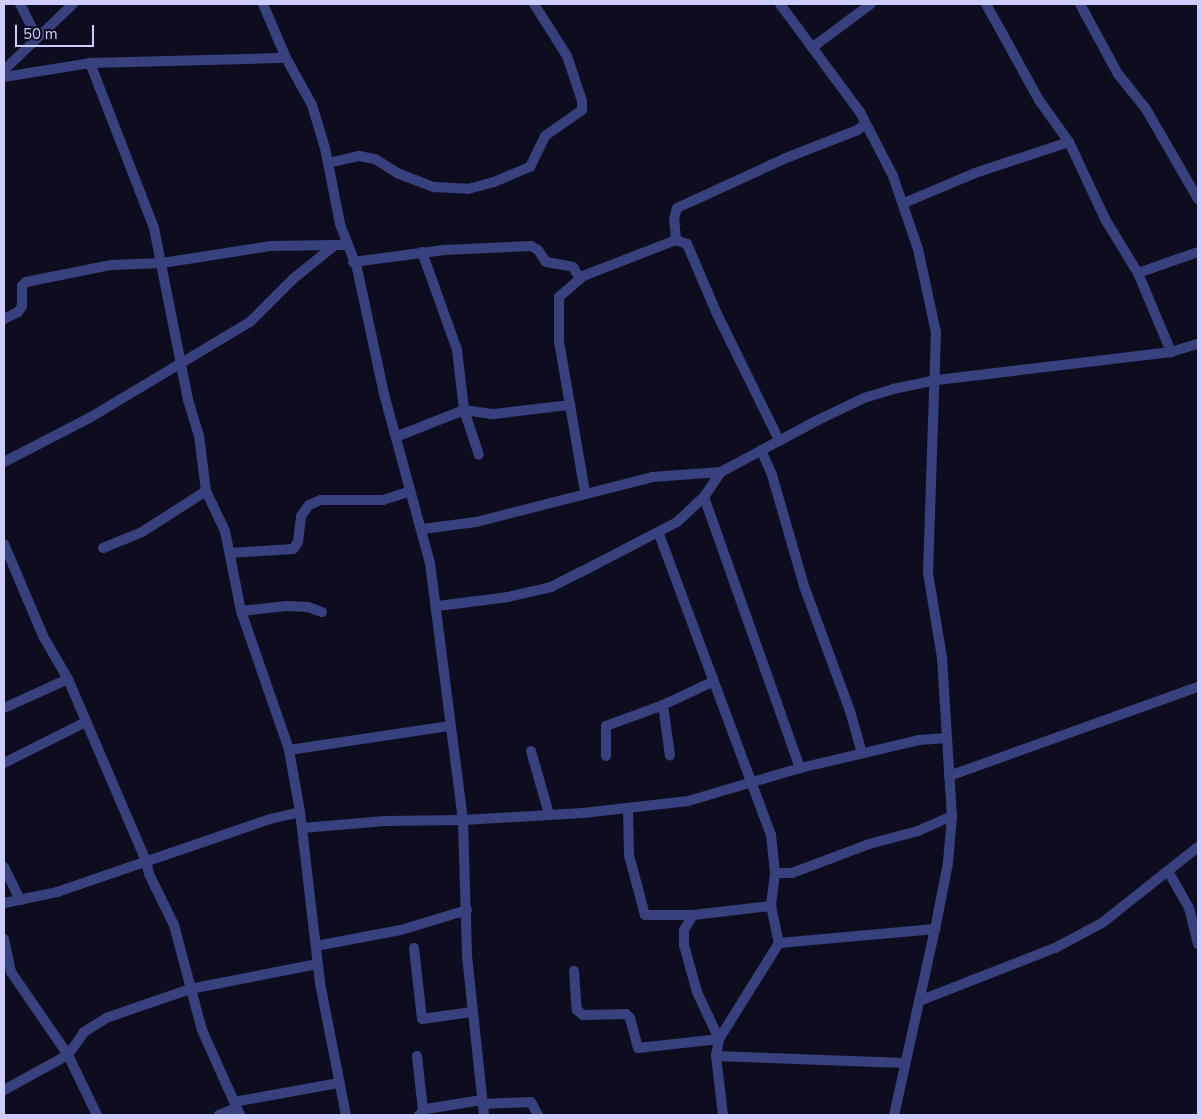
<!DOCTYPE html>
<style>
body{margin:0}
#map{position:relative;width:1202px;height:1119px;overflow:hidden;background:#0e0d20;font-family:"Nunito Sans",sans-serif}
div>[style]{position:absolute}
[style*='--x']{left:calc(var(--x)*1px);top:calc(var(--y)*1px);width:calc(var(--w)*1px);rotate:calc(var(--a)*1deg)}
.street>*{height:10px;margin:-5px;padding:0 5px;transform-origin:5px;border-radius:5px;background:#39407e}
span{translate:-50% -50%;white-space:nowrap;text-align:center;line-height:1.15;-webkit-text-stroke:4.5px #0e0d20;paint-order:stroke}
.frame{position:absolute;inset:0;border:5px solid #cdcefe;pointer-events:none}
.scale{position:absolute;left:15px;top:25px;width:79px;height:22px;box-sizing:border-box;border:2px solid #cdcefe;border-top:0;padding-left:6px;font-size:15px;line-height:18px;white-space:nowrap;color:#cdcefe;-webkit-text-stroke:4px #0e0d20;paint-order:stroke}
</style>
<div id="map">
<div class="street">
<i style="--x:20;--y:4;--w:37;--a:63"></i>
<i style="--x:263;--y:4;--w:59;--a:66.9"></i>
<i style="--x:286;--y:58;--w:54;--a:61"></i>
<i style="--x:312;--y:105;--w:45;--a:73.2"></i>
<i style="--x:325;--y:148;--w:77;--a:78.8"></i>
<i style="--x:340;--y:224;--w:47;--a:68.9"></i>
<i style="--x:357;--y:268;--w:129;--a:77.9"></i>
<i style="--x:384;--y:394;--w:175;--a:74.8"></i>
<i style="--x:430;--y:563;--w:259;--a:82.7"></i>
<i style="--x:463;--y:820;--w:136;--a:88.3"></i>
<i style="--x:467;--y:956;--w:160;--a:83.9"></i>
<i style="--x:780;--y:4;--w:134;--a:53.5"></i>
<i style="--x:860;--y:112;--w:72;--a:62.7"></i>
<i style="--x:893;--y:176;--w:77;--a:71.1"></i>
<i style="--x:918;--y:249;--w:85;--a:77.8"></i>
<i style="--x:936;--y:332;--w:241;--a:91.9"></i>
<i style="--x:928;--y:573;--w:86;--a:80.6"></i>
<i style="--x:942;--y:658;--w:158;--a:86.4"></i>
<i style="--x:952;--y:816;--w:47;--a:94.9"></i>
<i style="--x:948;--y:863;--w:67;--a:101.1"></i>
<i style="--x:935;--y:929;--w:190;--a:102.4"></i>
<i style="--x:986;--y:4;--w:110;--a:61.1"></i>
<i style="--x:1039;--y:100;--w:52;--a:54.5"></i>
<i style="--x:1069;--y:142;--w:85;--a:64.9"></i>
<i style="--x:1105;--y:219;--w:63;--a:58.6"></i>
<i style="--x:1138;--y:273;--w:86;--a:67.3"></i>
<i style="--x:1080;--y:4;--w:80;--a:61.5"></i>
<i style="--x:1118;--y:74;--w:45;--a:51.3"></i>
<i style="--x:1146;--y:109;--w:104;--a:60"></i>
<i style="--x:813;--y:47;--w:72;--a:-36.6"></i>
<i style="--x:90;--y:63;--w:177;--a:68.8"></i>
<i style="--x:154;--y:228;--w:175;--a:78.8"></i>
<i style="--x:188;--y:400;--w:37;--a:73"></i>
<i style="--x:199;--y:435;--w:56;--a:82.9"></i>
<i style="--x:206;--y:491;--w:44;--a:64.6"></i>
<i style="--x:225;--y:531;--w:82;--a:78.7"></i>
<i style="--x:241;--y:611;--w:147;--a:70.9"></i>
<i style="--x:289;--y:750;--w:63;--a:79.9"></i>
<i style="--x:300;--y:812;--w:172;--a:83.3"></i>
<i style="--x:320;--y:983;--w:135;--a:78.9"></i>
<i style="--x:4;--y:70;--w:95;--a:-43.7"></i>
<i style="--x:4;--y:77;--w:87;--a:-9.2"></i>
<i style="--x:90;--y:63;--w:196;--a:-1.5"></i>
<i style="--x:328;--y:163;--w:32;--a:-13"></i>
<i style="--x:359;--y:156;--w:16;--a:11"></i>
<i style="--x:375;--y:159;--w:26;--a:32"></i>
<i style="--x:397;--y:173;--w:40;--a:21"></i>
<i style="--x:434;--y:187;--w:34;--a:3"></i>
<i style="--x:468;--y:189;--w:27;--a:-15"></i>
<i style="--x:494;--y:182;--w:39;--a:-23"></i>
<i style="--x:530;--y:167;--w:34;--a:-64"></i>
<i style="--x:545;--y:136;--w:45;--a:-35.1"></i>
<i style="--x:582;--y:110;--w:9;--a:-90"></i>
<i style="--x:582;--y:101;--w:47;--a:-108.4"></i>
<i style="--x:567;--y:56;--w:62;--a:-122.4"></i>
<i style="--x:904;--y:203;--w:77;--a:-22.9"></i>
<i style="--x:975;--y:173;--w:99;--a:-18.3"></i>
<i style="--x:676;--y:240;--w:21;--a:-95"></i>
<i style="--x:674;--y:219;--w:11;--a:-75"></i>
<i style="--x:677;--y:208;--w:120;--a:-24.6"></i>
<i style="--x:786;--y:158;--w:77;--a:-21.3"></i>
<i style="--x:858;--y:130;--w:10;--a:-45"></i>
<i style="--x:422;--y:252;--w:104;--a:70.3"></i>
<i style="--x:457;--y:350;--w:60;--a:83.3"></i>
<i style="--x:464;--y:410;--w:47;--a:71.6"></i>
<i style="--x:353;--y:262;--w:92;--a:-7.5"></i>
<i style="--x:444;--y:250;--w:87;--a:-2.6"></i>
<i style="--x:531;--y:246;--w:8;--a:30"></i>
<i style="--x:538;--y:250;--w:14;--a:56"></i>
<i style="--x:546;--y:262;--w:27;--a:10"></i>
<i style="--x:573;--y:267;--w:14;--a:60"></i>
<i style="--x:1138;--y:273;--w:64;--a:-19.3"></i>
<i style="--x:4;--y:319;--w:16;--a:-27"></i>
<i style="--x:18;--y:312;--w:7;--a:-56"></i>
<i style="--x:22;--y:306;--w:20;--a:-90"></i>
<i style="--x:22;--y:286;--w:6;--a:-45"></i>
<i style="--x:26;--y:282;--w:87;--a:-11.3"></i>
<i style="--x:111;--y:265;--w:51;--a:-2.2"></i>
<i style="--x:162;--y:263;--w:109;--a:-8.9"></i>
<i style="--x:270;--y:246;--w:65;--a:-0.9"></i>
<i style="--x:398;--y:436;--w:71;--a:-21.5"></i>
<i style="--x:464;--y:410;--w:30;--a:8"></i>
<i style="--x:494;--y:414;--w:77;--a:-6.8"></i>
<i style="--x:761;--y:450;--w:27;--a:66"></i>
<i style="--x:772;--y:475;--w:116;--a:73.9"></i>
<i style="--x:804;--y:586;--w:133;--a:69.8"></i>
<i style="--x:850;--y:711;--w:44;--a:74.1"></i>
<i style="--x:4;--y:462;--w:98;--a:-27.3"></i>
<i style="--x:91;--y:417;--w:185;--a:-30.9"></i>
<i style="--x:250;--y:322;--w:61;--a:-45"></i>
<i style="--x:293;--y:279;--w:54;--a:-39"></i>
<i style="--x:335;--y:245;--w:11;--a:0"></i>
<i style="--x:585;--y:492;--w:152;--a:-99.8"></i>
<i style="--x:559;--y:342;--w:45;--a:-90"></i>
<i style="--x:559;--y:297;--w:32;--a:-41"></i>
<i style="--x:583;--y:276;--w:100;--a:-21.2"></i>
<i style="--x:676;--y:240;--w:12;--a:20"></i>
<i style="--x:687;--y:244;--w:76;--a:66.8"></i>
<i style="--x:717;--y:314;--w:140;--a:63.8"></i>
<i style="--x:704;--y:497;--w:288;--a:70.5"></i>
<i style="--x:423;--y:529;--w:53;--a:-7.5"></i>
<i style="--x:476;--y:522;--w:182;--a:-14.3"></i>
<i style="--x:652;--y:477;--w:69;--a:-4.1"></i>
<i style="--x:721;--y:472;--w:110;--a:-28.2"></i>
<i style="--x:818;--y:420;--w:51;--a:-25.6"></i>
<i style="--x:864;--y:398;--w:30;--a:-17"></i>
<i style="--x:893;--y:389;--w:45;--a:-11.6"></i>
<i style="--x:937;--y:380;--w:236;--a:-6.8"></i>
<i style="--x:1171;--y:352;--w:28;--a:-17"></i>
<i style="--x:659;--y:534;--w:321;--a:69.6"></i>
<i style="--x:771;--y:835;--w:38;--a:84"></i>
<i style="--x:775;--y:873;--w:33;--a:97"></i>
<i style="--x:771;--y:906;--w:38;--a:78"></i>
<i style="--x:779;--y:943;--w:113;--a:122"></i>
<i style="--x:719;--y:1039;--w:17;--a:100"></i>
<i style="--x:716;--y:1056;--w:59;--a:83.2"></i>
<i style="--x:4;--y:544;--w:100;--a:67"></i>
<i style="--x:43;--y:636;--w:50;--a:59.8"></i>
<i style="--x:68;--y:679;--w:198;--a:66.8"></i>
<i style="--x:146;--y:861;--w:13;--a:77"></i>
<i style="--x:149;--y:874;--w:57;--a:63.9"></i>
<i style="--x:174;--y:925;--w:109;--a:75.1"></i>
<i style="--x:202;--y:1030;--w:93;--a:65.9"></i>
<i style="--x:103;--y:548;--w:42;--a:-22.3"></i>
<i style="--x:142;--y:532;--w:76;--a:-32.6"></i>
<i style="--x:230;--y:553;--w:63;--a:-3.6"></i>
<i style="--x:293;--y:549;--w:9;--a:-54"></i>
<i style="--x:298;--y:542;--w:26;--a:-83"></i>
<i style="--x:301;--y:516;--w:14;--a:-54"></i>
<i style="--x:309;--y:505;--w:13;--a:-23"></i>
<i style="--x:321;--y:500;--w:62;--a:0"></i>
<i style="--x:383;--y:500;--w:29;--a:-18"></i>
<i style="--x:438;--y:606;--w:71;--a:-7.3"></i>
<i style="--x:508;--y:597;--w:44;--a:-13.1"></i>
<i style="--x:551;--y:587;--w:34;--a:-27"></i>
<i style="--x:581;--y:572;--w:108;--a:-27.5"></i>
<i style="--x:677;--y:522;--w:37;--a:-43"></i>
<i style="--x:704;--y:497;--w:30;--a:-56"></i>
<i style="--x:241;--y:611;--w:46;--a:-6.2"></i>
<i style="--x:287;--y:606;--w:21;--a:3"></i>
<i style="--x:308;--y:607;--w:15;--a:20"></i>
<i style="--x:663;--y:705;--w:51;--a:82.2"></i>
<i style="--x:4;--y:708;--w:70;--a:-24.4"></i>
<i style="--x:289;--y:750;--w:163;--a:-8.5"></i>
<i style="--x:531;--y:751;--w:66;--a:74.1"></i>
<i style="--x:606;--y:756;--w:30;--a:-90"></i>
<i style="--x:606;--y:726;--w:61;--a:-20.2"></i>
<i style="--x:663;--y:705;--w:56;--a:-25.2"></i>
<i style="--x:4;--y:763;--w:92;--a:-26.6"></i>
<i style="--x:949;--y:776;--w:264;--a:-19.7"></i>
<i style="--x:628;--y:808;--w:47;--a:88.8"></i>
<i style="--x:629;--y:855;--w:62;--a:75.1"></i>
<i style="--x:645;--y:915;--w:48;--a:0"></i>
<i style="--x:693;--y:915;--w:79;--a:-6.6"></i>
<i style="--x:302;--y:828;--w:83;--a:-4.8"></i>
<i style="--x:385;--y:821;--w:78;--a:-0.7"></i>
<i style="--x:463;--y:820;--w:120;--a:-3.3"></i>
<i style="--x:583;--y:813;--w:106;--a:-6.5"></i>
<i style="--x:688;--y:801;--w:117;--a:-16.4"></i>
<i style="--x:800;--y:768;--w:122;--a:-13.2"></i>
<i style="--x:919;--y:740;--w:28;--a:-4"></i>
<i style="--x:4;--y:867;--w:37;--a:64"></i>
<i style="--x:1168;--y:871;--w:43;--a:60.4"></i>
<i style="--x:1189;--y:908;--w:37;--a:76"></i>
<i style="--x:775;--y:873;--w:17;--a:0"></i>
<i style="--x:792;--y:873;--w:82;--a:-20.6"></i>
<i style="--x:869;--y:844;--w:51;--a:-14.9"></i>
<i style="--x:918;--y:831;--w:37;--a:-24"></i>
<i style="--x:4;--y:903;--w:54;--a:-11.7"></i>
<i style="--x:57;--y:892;--w:225;--a:-18.9"></i>
<i style="--x:270;--y:819;--w:31;--a:-13"></i>
<i style="--x:4;--y:939;--w:34;--a:78"></i>
<i style="--x:11;--y:972;--w:101;--a:55.5"></i>
<i style="--x:68;--y:1055;--w:67;--a:64.2"></i>
<i style="--x:779;--y:943;--w:157;--a:-5.1"></i>
<i style="--x:316;--y:946;--w:86;--a:-10.7"></i>
<i style="--x:401;--y:930;--w:69;--a:-16.9"></i>
<i style="--x:414;--y:948;--w:71;--a:83.6"></i>
<i style="--x:422;--y:1019;--w:50;--a:-8"></i>
<i style="--x:574;--y:971;--w:39;--a:86"></i>
<i style="--x:577;--y:1010;--w:8;--a:40"></i>
<i style="--x:583;--y:1015;--w:43;--a:-1.3"></i>
<i style="--x:626;--y:1014;--w:6;--a:45"></i>
<i style="--x:630;--y:1018;--w:31;--a:75"></i>
<i style="--x:638;--y:1048;--w:81;--a:-6.3"></i>
<i style="--x:719;--y:1039;--w:52;--a:-115.1"></i>
<i style="--x:697;--y:992;--w:49;--a:-105.5"></i>
<i style="--x:684;--y:945;--w:15;--a:-90"></i>
<i style="--x:684;--y:930;--w:17;--a:-59"></i>
<i style="--x:919;--y:1001;--w:146;--a:-21.3"></i>
<i style="--x:1055;--y:948;--w:53;--a:-28"></i>
<i style="--x:1102;--y:923;--w:122;--a:-38.4"></i>
<i style="--x:417;--y:1056;--w:54;--a:83.7"></i>
<i style="--x:716;--y:1056;--w:189;--a:2.1"></i>
<i style="--x:4;--y:1090;--w:73;--a:-28.7"></i>
<i style="--x:68;--y:1055;--w:28;--a:-55"></i>
<i style="--x:84;--y:1032;--w:26;--a:-32"></i>
<i style="--x:106;--y:1018;--w:89;--a:-19"></i>
<i style="--x:190;--y:989;--w:130;--a:-11.1"></i>
<i style="--x:234;--y:1102;--w:107;--a:-10.3"></i>
<i style="--x:483;--y:1104;--w:48;--a:-2.4"></i>
<i style="--x:531;--y:1102;--w:15;--a:62"></i>
<i style="--x:219;--y:1115;--w:18;--a:-22"></i>
<i style="--x:419;--y:1115;--w:9;--a:-41"></i>
<i style="--x:426;--y:1109;--w:57;--a:-9.1"></i>
</div>
<div class="frame"></div>
<div class="scale">50 m</div>
</div>
